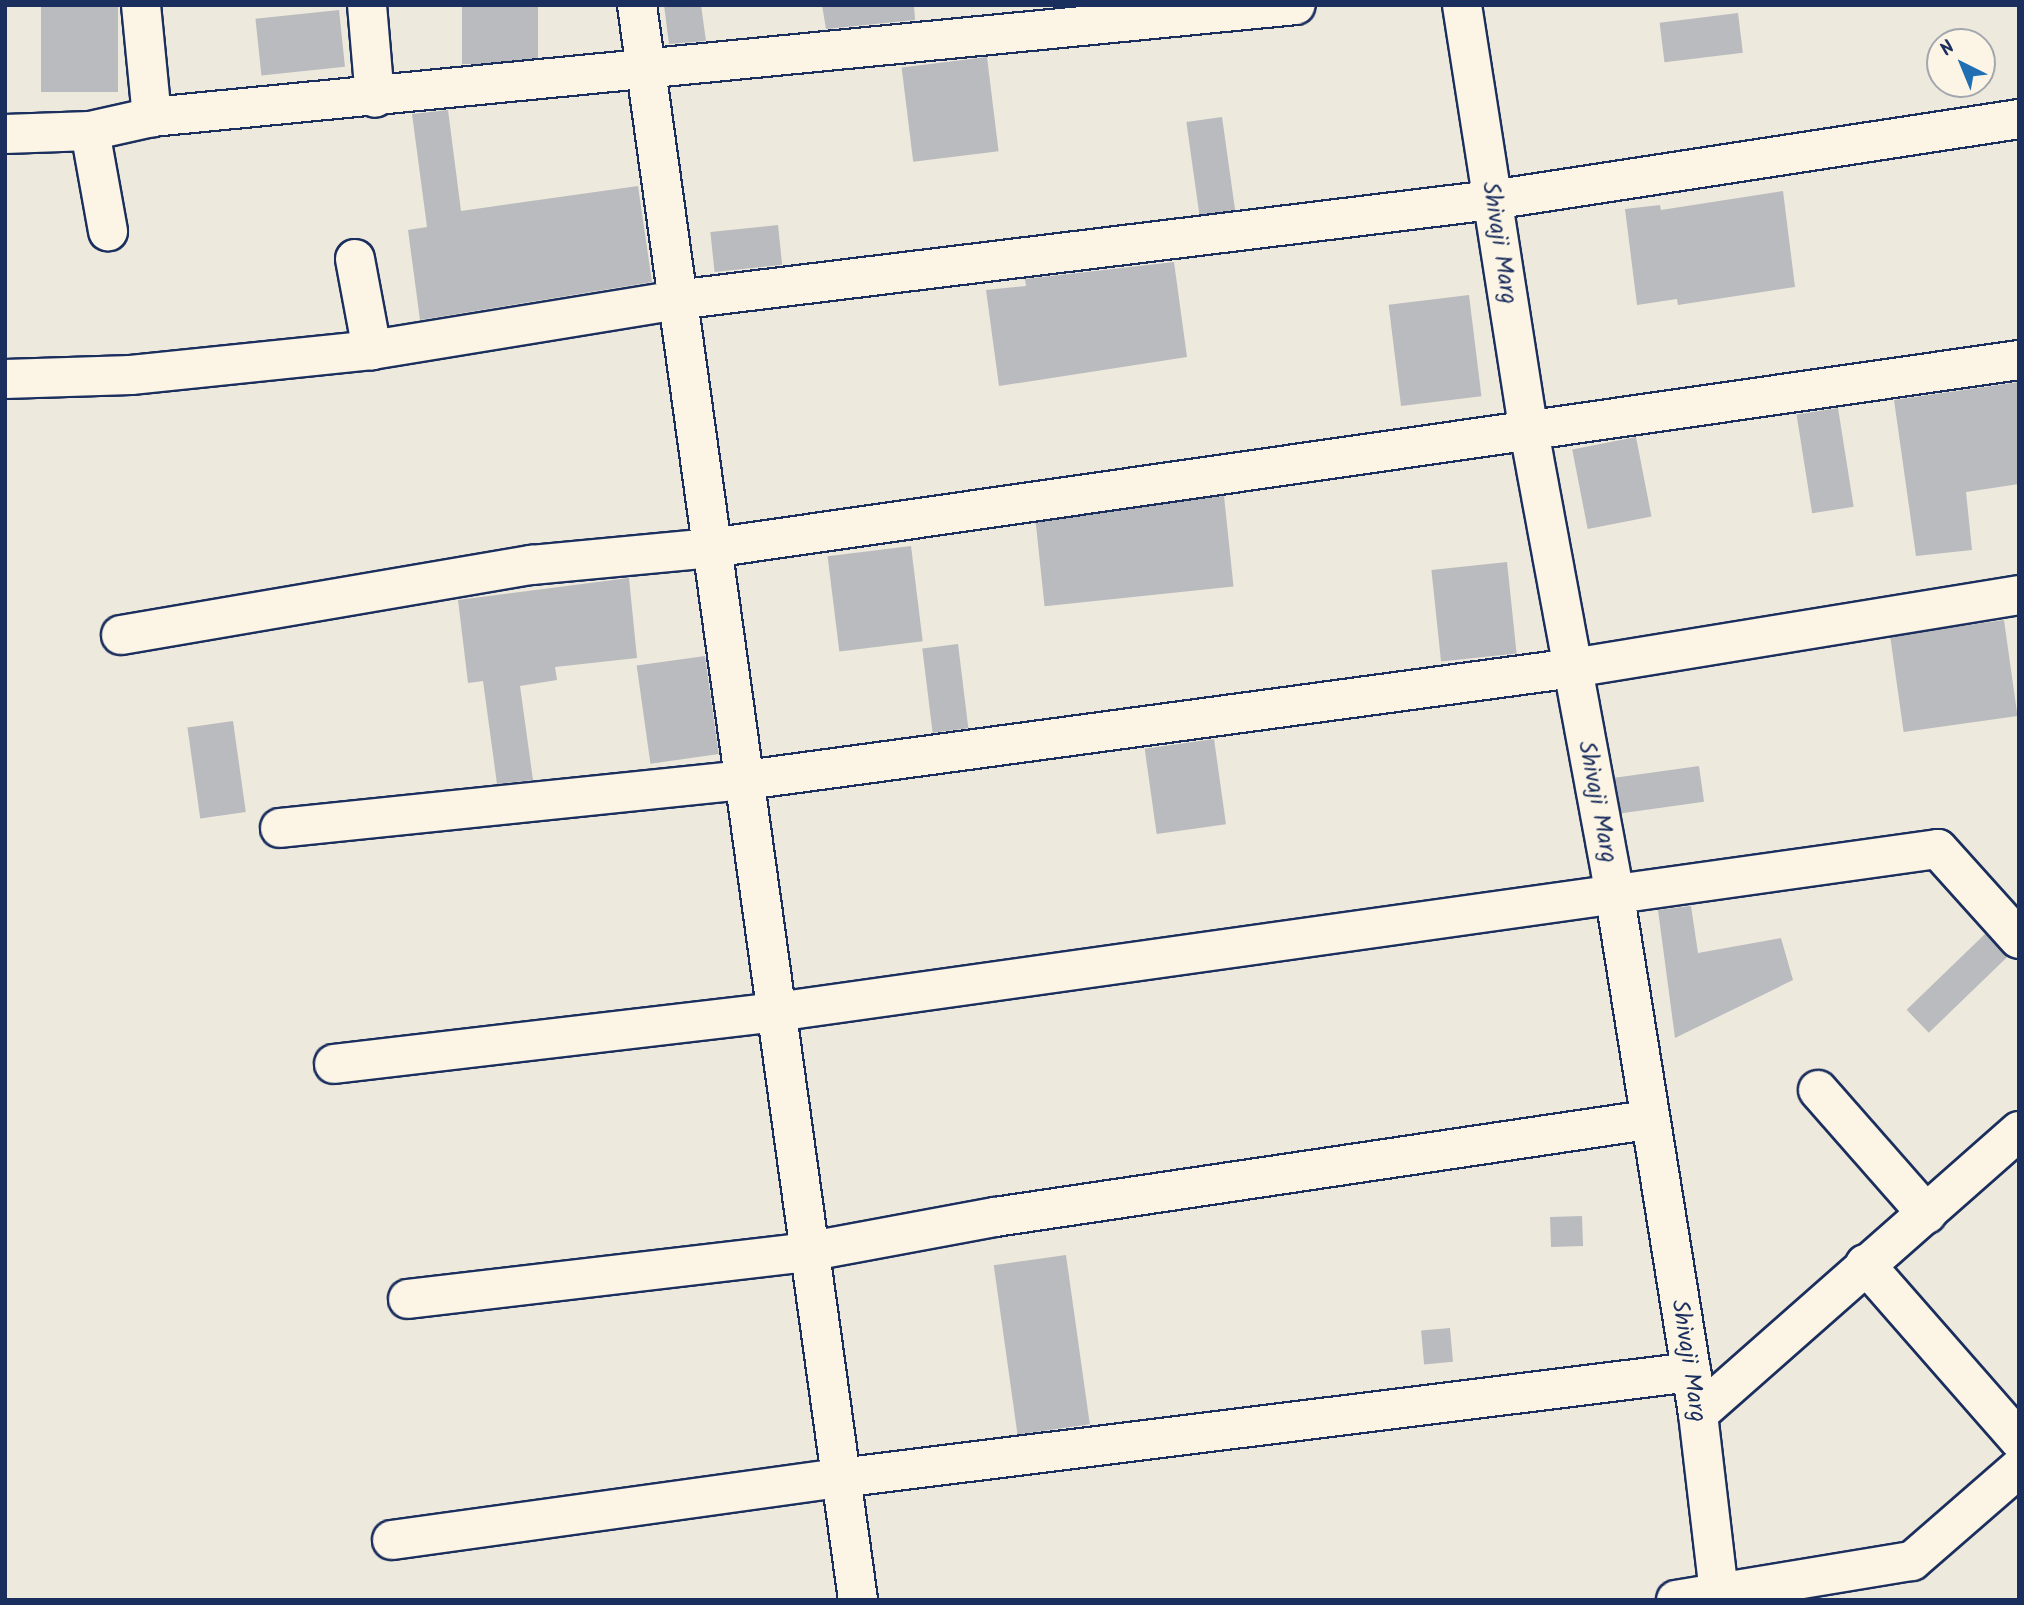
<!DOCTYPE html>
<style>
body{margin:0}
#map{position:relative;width:2024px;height:1605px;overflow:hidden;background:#eee9dd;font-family:Kalam,sans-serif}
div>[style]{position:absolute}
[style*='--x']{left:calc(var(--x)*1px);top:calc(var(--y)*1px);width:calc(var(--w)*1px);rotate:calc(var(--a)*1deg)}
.building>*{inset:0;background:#babbbe;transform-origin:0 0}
.roads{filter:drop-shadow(2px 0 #1b2f5e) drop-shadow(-2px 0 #1b2f5e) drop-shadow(0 2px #1b2f5e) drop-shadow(0 -2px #1b2f5e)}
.street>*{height:38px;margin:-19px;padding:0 19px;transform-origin:19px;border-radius:19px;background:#fcf5e5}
.secondary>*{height:38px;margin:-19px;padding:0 19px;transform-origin:19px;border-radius:19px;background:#fcf5e5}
span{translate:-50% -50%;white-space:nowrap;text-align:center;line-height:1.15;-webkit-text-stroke:7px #fcf5e5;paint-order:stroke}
.street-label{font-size:24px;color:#1b2f5e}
.frame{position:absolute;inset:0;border:7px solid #1b2f5e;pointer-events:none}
.north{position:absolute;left:1926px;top:28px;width:70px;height:70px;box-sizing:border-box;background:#fcf5e5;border:2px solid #a2a6af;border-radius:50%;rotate:317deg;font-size:19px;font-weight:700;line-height:28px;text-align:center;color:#1b2f5e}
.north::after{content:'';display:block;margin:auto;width:24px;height:32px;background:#1f6fb2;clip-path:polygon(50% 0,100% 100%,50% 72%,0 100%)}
</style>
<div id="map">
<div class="building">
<i style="left:41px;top:5px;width:77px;height:87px"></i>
<i style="left:462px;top:5px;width:76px;height:59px"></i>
<i style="clip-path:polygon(664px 5px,701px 5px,706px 41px,669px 44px)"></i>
<i style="clip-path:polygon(822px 5px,914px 5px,915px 20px,826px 29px)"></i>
<i style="left:339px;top:10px;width:57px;height:84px;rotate:84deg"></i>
<i style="left:1738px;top:13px;width:40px;height:79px;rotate:83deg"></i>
<i style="left:987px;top:57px;width:95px;height:86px;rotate:83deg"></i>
<i style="clip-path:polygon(448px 110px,461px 211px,638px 186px,652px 282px,420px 320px,408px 230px,427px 227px,412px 114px)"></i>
<i style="left:1222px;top:117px;width:94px;height:36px;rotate:82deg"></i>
<i style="clip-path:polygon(1783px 191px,1795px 287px,1678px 305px,1677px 299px,1637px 305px,1625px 209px,1660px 205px,1661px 210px)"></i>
<i style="left:778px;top:225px;width:40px;height:68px;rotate:84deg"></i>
<i style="clip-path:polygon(1174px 262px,1187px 357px,999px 386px,986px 290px,1026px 286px,1025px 279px)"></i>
<i style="left:1469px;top:295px;width:102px;height:81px;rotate:83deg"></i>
<i style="clip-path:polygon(2019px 382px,2019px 484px,1966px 492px,1972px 550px,1916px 556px,1894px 400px)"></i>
<i style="left:1838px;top:408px;width:100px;height:42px;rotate:81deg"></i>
<i style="left:1636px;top:437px;width:81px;height:65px;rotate:79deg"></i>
<i style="left:1224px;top:496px;width:91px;height:190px;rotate:84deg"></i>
<i style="left:911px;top:546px;width:96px;height:84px;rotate:83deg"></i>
<i style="left:1507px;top:562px;width:92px;height:76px;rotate:84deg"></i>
<i style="clip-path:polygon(629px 578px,637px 658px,555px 667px,557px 680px,520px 686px,533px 780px,497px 784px,483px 681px,468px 683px,458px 600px)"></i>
<i style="left:2004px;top:620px;width:97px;height:115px;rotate:82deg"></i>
<i style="left:958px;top:644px;width:85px;height:36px;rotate:83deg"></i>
<i style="left:705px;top:656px;width:99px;height:69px;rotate:82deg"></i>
<i style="left:233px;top:721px;width:92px;height:46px;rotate:82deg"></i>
<i style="left:1214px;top:739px;width:86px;height:70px;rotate:82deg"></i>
<i style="left:1699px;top:766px;width:36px;height:85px;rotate:82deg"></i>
<i style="clip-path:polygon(1691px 906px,1698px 953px,1781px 938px,1793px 980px,1675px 1038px,1658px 910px)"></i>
<i style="left:1985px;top:934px;width:32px;height:109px;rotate:46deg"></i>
<i style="left:1582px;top:1216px;width:30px;height:32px;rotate:88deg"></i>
<i style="left:1066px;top:1255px;width:171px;height:73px;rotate:82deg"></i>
<i style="left:1450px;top:1328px;width:34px;height:29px;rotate:85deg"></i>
</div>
<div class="roads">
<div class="street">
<i style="--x:141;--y:5;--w:113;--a:84.4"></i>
<i style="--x:367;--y:5;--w:93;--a:85.1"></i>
<i style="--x:637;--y:5;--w:1610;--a:82.11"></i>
<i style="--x:90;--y:131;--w:102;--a:79.8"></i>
<i style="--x:5;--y:134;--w:85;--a:-2"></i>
<i style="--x:90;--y:131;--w:64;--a:-12.7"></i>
<i style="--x:152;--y:117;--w:1149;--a:-5.59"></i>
<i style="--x:355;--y:259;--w:93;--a:79.4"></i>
<i style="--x:5;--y:379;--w:126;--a:-1.8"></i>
<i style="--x:131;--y:375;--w:242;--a:-5.9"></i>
<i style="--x:372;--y:350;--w:308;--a:-9.3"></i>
<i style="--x:676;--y:300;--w:822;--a:-6.99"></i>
<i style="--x:1492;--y:200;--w:533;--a:-8.74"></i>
<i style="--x:121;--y:635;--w:417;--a:-9.7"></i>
<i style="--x:532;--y:565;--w:180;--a:-5.4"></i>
<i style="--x:711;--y:548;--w:1321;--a:-8.18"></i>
<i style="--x:280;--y:828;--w:468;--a:-5.9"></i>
<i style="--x:746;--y:780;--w:835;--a:-7.71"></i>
<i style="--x:1573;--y:668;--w:452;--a:-9.3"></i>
<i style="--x:334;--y:1064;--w:445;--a:-6.7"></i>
<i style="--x:776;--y:1012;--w:1173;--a:-7.99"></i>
<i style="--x:1938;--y:849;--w:121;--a:48"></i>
<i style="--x:1818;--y:1090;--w:165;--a:48.7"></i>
<i style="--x:1865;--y:1264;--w:234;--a:48.8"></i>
<i style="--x:408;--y:1299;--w:401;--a:-6.7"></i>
<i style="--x:806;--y:1252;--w:192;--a:-10.5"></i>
<i style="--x:995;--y:1217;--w:659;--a:-8.46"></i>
<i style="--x:1698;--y:1414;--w:428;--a:-41.4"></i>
<i style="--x:392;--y:1540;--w:452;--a:-7.9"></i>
<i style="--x:840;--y:1478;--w:858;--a:-7.1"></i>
<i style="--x:1676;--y:1600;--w:239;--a:-9.4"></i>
<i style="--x:1912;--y:1561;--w:142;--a:-41"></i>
</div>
<div class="secondary">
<i style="--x:1462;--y:5;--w:431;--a:81.1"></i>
<i style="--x:1529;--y:431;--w:468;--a:79.5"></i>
<i style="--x:1614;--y:891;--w:530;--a:80.88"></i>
<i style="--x:1698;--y:1414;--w:187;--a:83.3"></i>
</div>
</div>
<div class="street-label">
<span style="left:1499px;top:243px;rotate:81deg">Shivaji Marg</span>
<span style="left:1597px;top:802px;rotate:79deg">Shivaji Marg</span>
<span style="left:1688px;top:1361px;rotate:81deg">Shivaji Marg</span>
</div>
<div class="frame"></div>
<div class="north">N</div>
</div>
